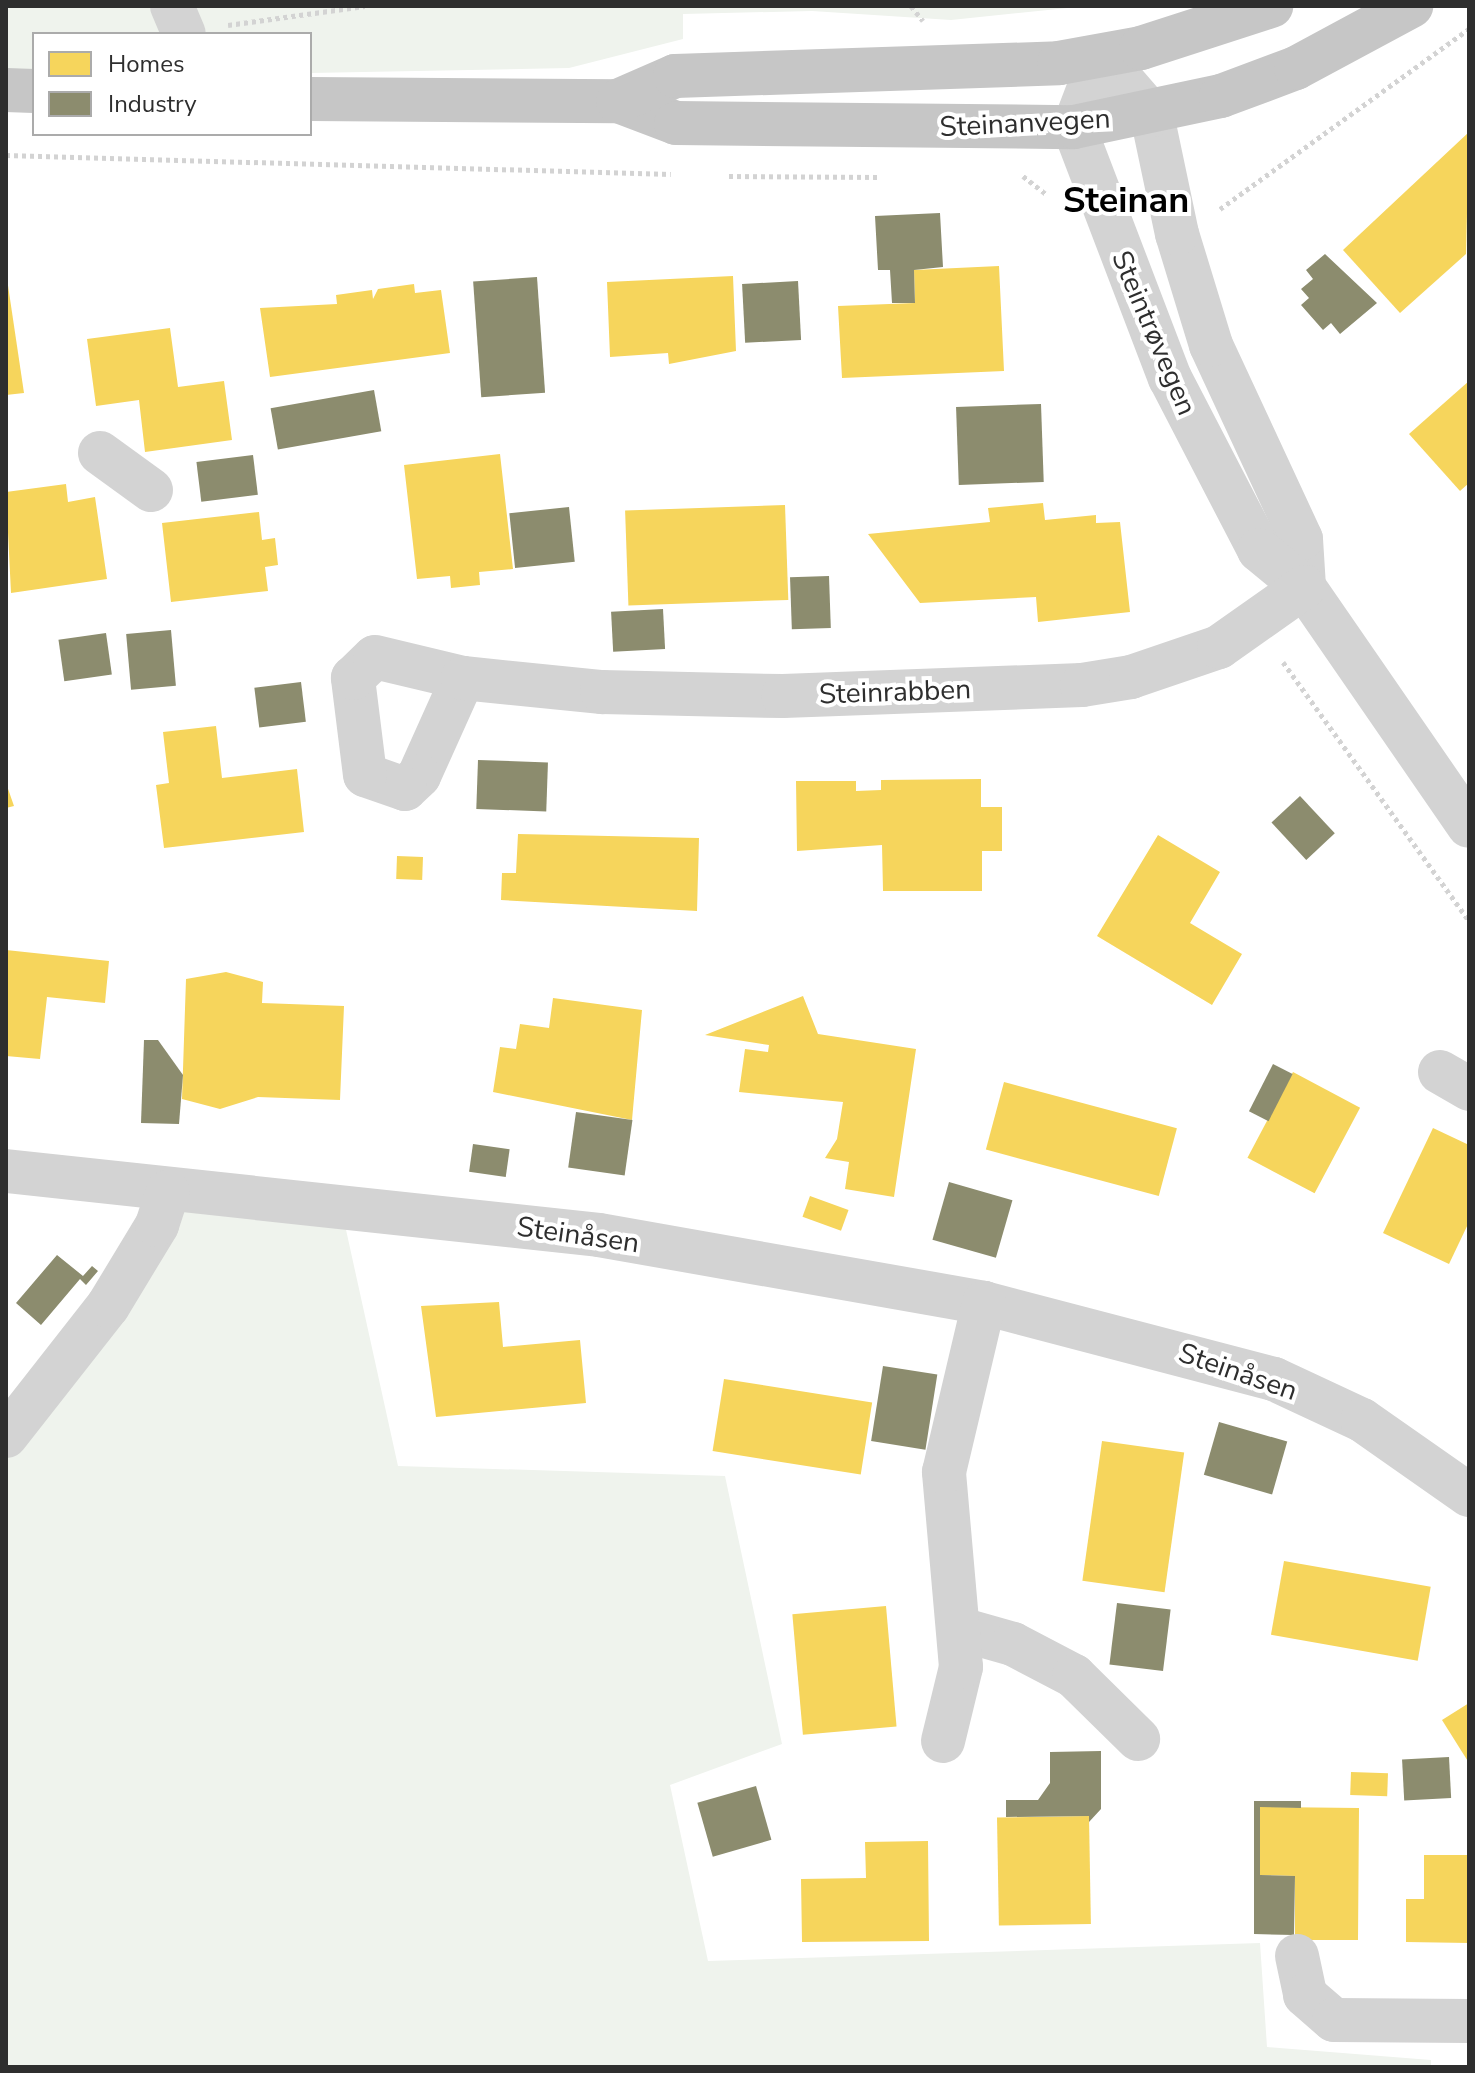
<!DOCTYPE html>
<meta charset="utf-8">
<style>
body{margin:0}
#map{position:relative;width:1475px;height:2073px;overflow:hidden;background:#fff;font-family:"Nunito Sans",sans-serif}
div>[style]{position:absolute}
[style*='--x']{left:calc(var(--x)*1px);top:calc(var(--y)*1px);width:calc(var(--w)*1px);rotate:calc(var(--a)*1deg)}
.green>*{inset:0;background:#eff3ed}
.homes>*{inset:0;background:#f6d55c;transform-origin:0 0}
.industry>*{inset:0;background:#8c8c6e;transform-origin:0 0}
.path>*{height:5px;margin-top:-2.5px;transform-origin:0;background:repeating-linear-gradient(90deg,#d3d3d3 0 4px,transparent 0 8px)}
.minor>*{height:44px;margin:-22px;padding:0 22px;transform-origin:22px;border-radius:22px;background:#d3d3d3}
.major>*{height:44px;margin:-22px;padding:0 22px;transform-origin:22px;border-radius:22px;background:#c6c6c6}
span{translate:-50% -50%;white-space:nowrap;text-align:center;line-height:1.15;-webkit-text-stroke:8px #fff;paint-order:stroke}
.street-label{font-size:28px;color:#2e2e2e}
.district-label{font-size:36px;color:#000;font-weight:700}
.frame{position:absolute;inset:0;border:8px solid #2e2e2e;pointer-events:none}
.legend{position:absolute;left:32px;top:32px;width:280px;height:104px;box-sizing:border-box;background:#fff;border:2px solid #ababab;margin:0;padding:10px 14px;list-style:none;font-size:24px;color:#2e2e2e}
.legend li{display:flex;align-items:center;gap:16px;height:40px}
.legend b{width:40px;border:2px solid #ababab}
</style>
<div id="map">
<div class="green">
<i style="clip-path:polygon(6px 6px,1087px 6px,951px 20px,812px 11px,683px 14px,683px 39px,569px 68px,310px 73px,310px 34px,34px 34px,34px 78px,6px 79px)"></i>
<i style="clip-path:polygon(168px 1192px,341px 1207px,398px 1466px,725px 1476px,782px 1744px,670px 1785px,708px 1961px,1260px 1943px,1267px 2047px,1431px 2060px,1431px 2067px,6px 2067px,6px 1417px)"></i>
</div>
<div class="homes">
<i style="clip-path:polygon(1469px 132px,1466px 254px,1400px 313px,1343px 250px)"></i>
<i style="clip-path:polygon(999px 266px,1004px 371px,842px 378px,838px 306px,915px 303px,914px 270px)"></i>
<i style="clip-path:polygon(6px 272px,24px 393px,6px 395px)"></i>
<i style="clip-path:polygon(733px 276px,736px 351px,669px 364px,668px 353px,610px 357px,607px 282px)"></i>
<i style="clip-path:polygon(414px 284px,415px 293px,441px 290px,450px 353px,270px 377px,260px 308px,337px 304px,336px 295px,372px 290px,373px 299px,378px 289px)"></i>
<i style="clip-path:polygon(170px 328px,178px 387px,224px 381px,232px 440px,145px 452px,139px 400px,96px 406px,87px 339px)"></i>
<i style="clip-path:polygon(1469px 381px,1469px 483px,1460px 491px,1409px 434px)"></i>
<i style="clip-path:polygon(500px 454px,513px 569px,479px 572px,480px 585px,451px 588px,450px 576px,417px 579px,404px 465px)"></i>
<i style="clip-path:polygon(66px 484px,68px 502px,95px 497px,107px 579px,11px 593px,6px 492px)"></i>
<i style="clip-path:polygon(1043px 503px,1045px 520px,1096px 515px,1096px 523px,1120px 522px,1130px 612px,1038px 622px,1036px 597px,920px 603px,868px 534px,990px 522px,988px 508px)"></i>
<i style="left:785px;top:505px;width:95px;height:160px;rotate:88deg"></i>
<i style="clip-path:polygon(259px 512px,262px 540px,275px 538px,278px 565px,265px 567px,268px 591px,171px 602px,162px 523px)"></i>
<i style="clip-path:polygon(216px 726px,222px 778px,297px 769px,304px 832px,164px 848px,156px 785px,169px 783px,163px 732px)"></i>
<i style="clip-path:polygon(981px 779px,981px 807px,1002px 807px,1002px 851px,982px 851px,982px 891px,883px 891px,882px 845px,797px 851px,796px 781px,856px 781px,856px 791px,881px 790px,881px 780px)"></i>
<i style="clip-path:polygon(6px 783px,14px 806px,6px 808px)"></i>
<i style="clip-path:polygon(518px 834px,699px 838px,697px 911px,501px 900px,502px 873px,516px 873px)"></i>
<i style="clip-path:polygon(1158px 835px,1220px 872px,1190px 923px,1242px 954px,1212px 1005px,1097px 936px)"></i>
<i style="left:397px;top:856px;width:26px;height:23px;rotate:2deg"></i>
<i style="clip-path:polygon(6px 950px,109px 961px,105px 1003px,47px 997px,40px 1059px,6px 1056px)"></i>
<i style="clip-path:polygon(226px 972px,263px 982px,262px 1003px,344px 1006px,340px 1100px,258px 1097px,220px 1109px,182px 1099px,186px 979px)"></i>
<i style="clip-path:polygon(803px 996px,818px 1034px,916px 1049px,894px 1197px,845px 1189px,849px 1162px,825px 1158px,837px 1139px,843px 1102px,739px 1092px,745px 1049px,768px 1052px,769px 1045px,705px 1035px)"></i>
<i style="clip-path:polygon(553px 998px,642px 1010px,632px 1120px,493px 1092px,500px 1047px,516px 1049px,520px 1024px,549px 1028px)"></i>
<i style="left:1293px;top:1072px;width:76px;height:97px;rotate:28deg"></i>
<i style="left:1004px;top:1082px;width:179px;height:70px;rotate:15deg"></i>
<i style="clip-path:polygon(1433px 1128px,1469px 1145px,1469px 1222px,1449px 1264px,1383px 1233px)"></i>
<i style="left:810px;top:1196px;width:41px;height:22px;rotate:20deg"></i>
<i style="clip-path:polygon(499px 1302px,503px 1347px,580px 1340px,586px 1403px,436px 1417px,421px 1306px)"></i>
<i style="left:724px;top:1379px;width:150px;height:73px;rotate:9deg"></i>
<i style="left:1102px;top:1441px;width:83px;height:141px;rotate:8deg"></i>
<i style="left:1284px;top:1561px;width:149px;height:75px;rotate:10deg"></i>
<i style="left:886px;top:1606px;width:121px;height:94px;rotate:85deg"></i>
<i style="clip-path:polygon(1469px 1703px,1469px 1763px,1442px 1720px)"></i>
<i style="left:1351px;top:1772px;width:37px;height:23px;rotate:2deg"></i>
<i style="clip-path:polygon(1260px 1807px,1359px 1808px,1358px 1940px,1295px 1940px,1295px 1876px,1260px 1875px)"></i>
<i style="left:1089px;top:1816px;width:108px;height:92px;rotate:89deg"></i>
<i style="clip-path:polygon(928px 1841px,929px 1941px,802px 1942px,801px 1879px,866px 1878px,865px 1842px)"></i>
<i style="clip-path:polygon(1424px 1855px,1469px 1855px,1469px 1943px,1406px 1942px,1406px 1899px,1424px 1899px)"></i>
</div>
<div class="industry">
<i style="clip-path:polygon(940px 213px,943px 267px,914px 270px,915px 303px,892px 303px,890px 270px,878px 270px,875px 216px)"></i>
<i style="clip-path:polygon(1325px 254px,1377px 303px,1340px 334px,1331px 323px,1323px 330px,1301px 305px,1309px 298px,1301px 289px,1313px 279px,1306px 270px)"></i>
<i style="left:537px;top:277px;width:116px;height:64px;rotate:86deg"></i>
<i style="left:798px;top:281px;width:59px;height:56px;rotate:87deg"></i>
<i style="left:374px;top:390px;width:42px;height:105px;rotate:80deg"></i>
<i style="left:1041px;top:404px;width:78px;height:85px;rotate:88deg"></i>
<i style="left:253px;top:455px;width:40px;height:57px;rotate:83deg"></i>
<i style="left:569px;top:507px;width:55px;height:60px;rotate:84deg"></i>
<i style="left:829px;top:576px;width:52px;height:39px;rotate:88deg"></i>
<i style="left:663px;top:609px;width:40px;height:52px;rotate:87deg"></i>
<i style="left:171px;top:630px;width:56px;height:45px;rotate:85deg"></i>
<i style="left:106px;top:633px;width:42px;height:48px;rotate:82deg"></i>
<i style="left:301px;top:682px;width:40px;height:47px;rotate:83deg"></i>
<i style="left:478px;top:760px;width:70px;height:49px;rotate:2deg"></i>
<i style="left:1300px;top:796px;width:51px;height:39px;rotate:47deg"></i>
<i style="clip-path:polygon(144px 1040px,158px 1040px,183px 1075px,179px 1124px,141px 1123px)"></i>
<i style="left:1273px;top:1064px;width:22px;height:53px;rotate:27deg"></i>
<i style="left:576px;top:1112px;width:57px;height:56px;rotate:8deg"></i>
<i style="left:473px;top:1144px;width:37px;height:28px;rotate:8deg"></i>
<i style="left:949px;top:1182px;width:66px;height:60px;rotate:16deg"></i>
<i style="clip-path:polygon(57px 1255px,83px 1276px,92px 1266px,98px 1271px,86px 1285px,80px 1279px,41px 1325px,16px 1303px)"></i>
<i style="left:883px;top:1366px;width:55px;height:76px;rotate:9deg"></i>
<i style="left:1219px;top:1422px;width:71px;height:55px;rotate:16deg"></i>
<i style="left:1117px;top:1603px;width:54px;height:62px;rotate:7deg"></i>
<i style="clip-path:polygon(1101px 1751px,1101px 1809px,1089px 1822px,1089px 1816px,1006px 1817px,1006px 1800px,1038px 1800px,1050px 1783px,1050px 1752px)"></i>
<i style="left:1449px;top:1757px;width:41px;height:47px;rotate:87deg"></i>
<i style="left:756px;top:1786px;width:56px;height:61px;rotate:74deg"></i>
<i style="clip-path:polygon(1254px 1801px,1301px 1801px,1301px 1808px,1260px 1807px,1260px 1875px,1295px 1876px,1294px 1935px,1254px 1934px)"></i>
</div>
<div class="path">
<i style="--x:911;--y:6;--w:19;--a:51"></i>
<i style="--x:228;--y:25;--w:138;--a:-7.9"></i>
<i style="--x:6;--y:155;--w:665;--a:1.64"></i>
<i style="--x:729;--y:176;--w:150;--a:0.4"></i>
<i style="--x:1023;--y:176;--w:29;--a:38"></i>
<i style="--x:1220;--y:209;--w:307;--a:-35.9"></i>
<i style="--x:1283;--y:662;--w:319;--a:54.3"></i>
</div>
<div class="minor">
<i style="--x:172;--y:6;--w:30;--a:67"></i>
<i style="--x:100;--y:453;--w:63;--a:36"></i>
<i style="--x:1304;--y:587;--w:48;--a:-93.6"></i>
<i style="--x:1301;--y:539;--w:214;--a:-114.9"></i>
<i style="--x:1211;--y:345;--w:116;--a:-107"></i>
<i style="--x:1177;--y:234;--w:122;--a:-101.9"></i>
<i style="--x:1152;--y:115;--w:78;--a:-130.8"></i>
<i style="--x:1101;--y:56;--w:76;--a:110.8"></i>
<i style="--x:1074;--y:127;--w:269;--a:69.1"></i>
<i style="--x:1170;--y:378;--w:194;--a:62.6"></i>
<i style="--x:1259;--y:550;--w:58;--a:39.4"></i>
<i style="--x:1304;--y:587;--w:290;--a:55.4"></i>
<i style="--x:463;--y:678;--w:107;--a:114.2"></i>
<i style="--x:419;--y:776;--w:19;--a:137"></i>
<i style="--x:405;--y:789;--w:42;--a:-160.7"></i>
<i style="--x:365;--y:775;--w:98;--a:-97.1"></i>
<i style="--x:353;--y:678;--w:30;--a:-44"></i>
<i style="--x:375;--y:657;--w:90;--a:13.4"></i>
<i style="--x:463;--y:678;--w:140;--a:5.8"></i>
<i style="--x:602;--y:692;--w:181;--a:1.3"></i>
<i style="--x:783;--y:696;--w:299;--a:-2.1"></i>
<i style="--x:1082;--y:685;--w:50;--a:-9.3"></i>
<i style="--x:1131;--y:677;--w:93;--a:-18.8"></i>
<i style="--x:1219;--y:647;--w:104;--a:-35.2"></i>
<i style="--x:1440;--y:1072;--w:34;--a:30"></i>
<i style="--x:6;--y:1171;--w:596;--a:6.16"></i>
<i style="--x:599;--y:1235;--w:391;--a:10"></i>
<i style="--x:984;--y:1303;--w:300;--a:14.7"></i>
<i style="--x:1274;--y:1379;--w:97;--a:25"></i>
<i style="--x:1362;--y:1420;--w:131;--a:35"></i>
<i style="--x:6;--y:1436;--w:165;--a:-51.9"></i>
<i style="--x:108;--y:1306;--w:95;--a:-58.8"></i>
<i style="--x:157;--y:1225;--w:35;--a:-72"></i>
<i style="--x:960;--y:1629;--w:55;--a:15.8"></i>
<i style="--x:1013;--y:1644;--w:69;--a:27.7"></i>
<i style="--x:1074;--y:1676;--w:90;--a:44.5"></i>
<i style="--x:943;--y:1741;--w:76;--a:-76.3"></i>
<i style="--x:961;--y:1667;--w:196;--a:-95"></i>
<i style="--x:944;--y:1472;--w:174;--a:-76.7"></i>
<i style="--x:1297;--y:1956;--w:40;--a:78"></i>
<i style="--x:1305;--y:1995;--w:38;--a:41"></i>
<i style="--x:1334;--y:2020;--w:135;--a:0.4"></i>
</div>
<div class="major">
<i style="--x:6;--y:90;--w:28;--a:2"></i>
<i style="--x:310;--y:99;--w:308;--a:0.4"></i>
<i style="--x:618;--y:101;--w:62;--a:20.8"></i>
<i style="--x:676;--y:123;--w:398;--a:0.6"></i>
<i style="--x:1074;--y:127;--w:150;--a:-11.9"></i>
<i style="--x:1221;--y:96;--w:80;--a:-20.5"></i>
<i style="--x:1296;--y:68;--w:131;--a:-28.3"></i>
<i style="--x:618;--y:101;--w:62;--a:-23.7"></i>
<i style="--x:675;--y:76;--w:384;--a:-1.9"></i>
<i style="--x:1059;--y:63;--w:83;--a:-10.4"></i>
<i style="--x:1141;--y:48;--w:137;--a:-17.9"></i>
</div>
<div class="street-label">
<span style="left:1025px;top:123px;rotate:-3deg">Steinanvegen</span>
<span style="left:1154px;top:333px;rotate:67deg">Steintrøvegen</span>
<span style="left:895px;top:692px;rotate:-2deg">Steinrabben</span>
<span style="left:578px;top:1235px;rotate:8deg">Steinåsen</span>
<span style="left:1238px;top:1372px;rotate:19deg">Steinåsen</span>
</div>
<div class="district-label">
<span style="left:1126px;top:201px">Steinan</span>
</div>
<div class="frame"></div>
<ul class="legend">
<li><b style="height:22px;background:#f6d55c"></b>Homes</li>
<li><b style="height:22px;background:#8c8c6e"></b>Industry</li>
</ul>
</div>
